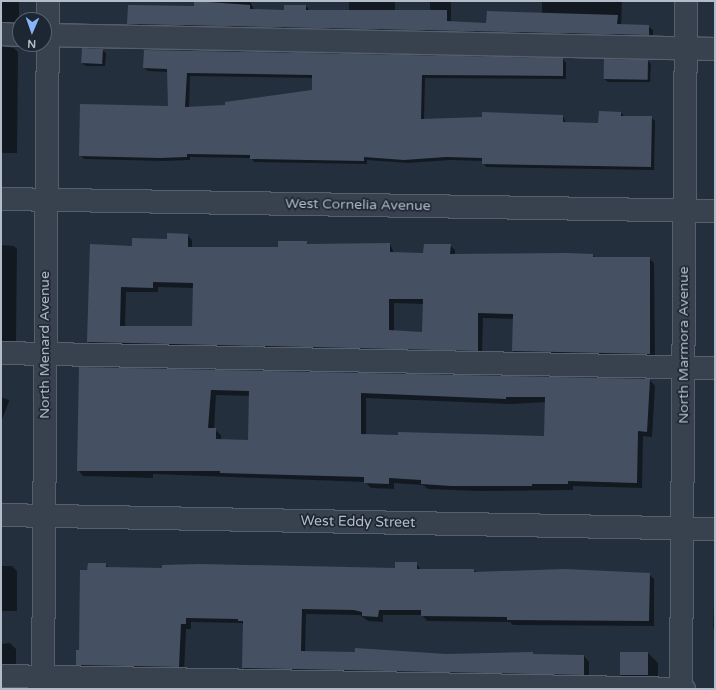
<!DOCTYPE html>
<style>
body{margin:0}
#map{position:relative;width:716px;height:690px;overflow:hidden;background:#242f3e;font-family:"Varela Round",sans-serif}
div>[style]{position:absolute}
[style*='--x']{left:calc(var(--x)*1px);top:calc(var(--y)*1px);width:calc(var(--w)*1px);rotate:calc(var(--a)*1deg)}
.shadow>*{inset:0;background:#0007;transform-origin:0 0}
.building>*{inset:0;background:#455162;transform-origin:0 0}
.roads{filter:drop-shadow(1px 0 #565f6c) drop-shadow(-1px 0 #565f6c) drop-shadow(0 1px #565f6c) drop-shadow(0 -1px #565f6c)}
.minor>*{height:22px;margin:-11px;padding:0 11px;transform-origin:11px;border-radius:11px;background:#38414e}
span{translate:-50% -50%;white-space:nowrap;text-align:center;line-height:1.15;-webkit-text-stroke:3.5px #1d2633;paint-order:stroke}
.street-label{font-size:14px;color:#b4bcc9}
.frame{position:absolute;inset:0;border:2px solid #b4bcc9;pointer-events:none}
.north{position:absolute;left:12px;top:12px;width:40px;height:40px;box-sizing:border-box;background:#1d2633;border:1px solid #59626f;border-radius:50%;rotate:182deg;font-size:11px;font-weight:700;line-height:16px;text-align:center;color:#b4bcc9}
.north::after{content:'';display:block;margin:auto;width:14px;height:18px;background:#8ab4f8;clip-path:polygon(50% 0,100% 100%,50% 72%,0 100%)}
</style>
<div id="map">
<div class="shadow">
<i style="left:1px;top:1px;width:18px;height:25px"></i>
<i style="clip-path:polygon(195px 1px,250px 1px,254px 10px,285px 11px,306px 6px,310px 11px,349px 10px,349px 1px,395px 1px,395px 10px,430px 10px,430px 1px,451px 1px,451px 23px,487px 24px,542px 15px,542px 1px,622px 1px,621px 26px,648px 26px,653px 30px,653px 39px,133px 28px,128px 24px,195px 7px)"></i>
<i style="clip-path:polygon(1px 46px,14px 48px,18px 52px,17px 153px,1px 153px)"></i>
<i style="clip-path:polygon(102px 50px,106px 53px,105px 66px,86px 66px,82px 63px)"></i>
<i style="clip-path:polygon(evenodd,145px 51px,563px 59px,566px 63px,566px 79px,425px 78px,424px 120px,483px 118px,483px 113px,563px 116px,566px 123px,599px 124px,621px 113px,625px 117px,651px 117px,655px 121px,654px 170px,486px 167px,483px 161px,450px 160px,408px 163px,367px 160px,367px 164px,254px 162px,251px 158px,190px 157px,190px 160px,164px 161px,84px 159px,80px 155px,169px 107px,168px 72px,148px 71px,144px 68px,145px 51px,190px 76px,313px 78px,313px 91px,226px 106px,189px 108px,190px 76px)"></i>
<i style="clip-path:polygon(648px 61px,651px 64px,650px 82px,608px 82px,604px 79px)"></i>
<i style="clip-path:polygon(evenodd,187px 235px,192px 240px,192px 248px,279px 248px,306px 242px,309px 245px,390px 244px,394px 253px,424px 254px,450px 245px,455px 250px,455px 255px,593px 255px,596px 258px,649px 258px,654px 263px,655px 359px,518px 356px,513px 351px,514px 319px,483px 318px,482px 355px,93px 347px,88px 342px,133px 247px,187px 235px,158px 287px,194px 288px,193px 327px,125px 327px,126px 292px,158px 292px,158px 287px,187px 235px,394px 303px,424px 304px,423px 333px,394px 331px,394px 303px)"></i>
<i style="clip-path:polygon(1px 245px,14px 246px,17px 249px,16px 344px,1px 345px)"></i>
<i style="clip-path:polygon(evenodd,80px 368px,650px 380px,655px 386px,652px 437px,643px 436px,642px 488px,573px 486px,573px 490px,480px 491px,428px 489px,423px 485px,394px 483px,394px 489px,371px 488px,365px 482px,153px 474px,153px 478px,83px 476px,78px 470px,80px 368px,216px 395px,250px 396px,249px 441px,221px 440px,221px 435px,214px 429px,216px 395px,80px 368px,366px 398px,511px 404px,546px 402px,545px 437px,366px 435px,366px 398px)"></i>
<i style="left:1px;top:397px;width:9px;height:74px;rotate:21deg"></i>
<i style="clip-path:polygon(715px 436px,715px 480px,714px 479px)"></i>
<i style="clip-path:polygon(416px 563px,421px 570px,474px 570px,477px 573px,649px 574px,654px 579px,654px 626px,513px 625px,510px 622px,427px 621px,422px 615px,383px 615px,383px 622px,368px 621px,360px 615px,306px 614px,305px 652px,446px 655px,532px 653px,535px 655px,584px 656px,589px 662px,589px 679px,248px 673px,243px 668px,244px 626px,242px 623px,191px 622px,191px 629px,186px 629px,184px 672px,82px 670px,77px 665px,88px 571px,105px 564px,109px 568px,163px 569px,396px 570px)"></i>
<i style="clip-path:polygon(1px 566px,12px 566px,17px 571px,17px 611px,1px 611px)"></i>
<i style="clip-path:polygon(715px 572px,715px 630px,713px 628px)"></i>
<i style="clip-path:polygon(10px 643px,16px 649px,16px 669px,1px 670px,1px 644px)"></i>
<i style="clip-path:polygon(648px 653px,658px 663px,658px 686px,631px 685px,620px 675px)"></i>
<i style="clip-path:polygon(715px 662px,715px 689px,714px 689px)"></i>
</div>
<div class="building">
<i style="clip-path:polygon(194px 1px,250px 5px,250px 9px,284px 10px,284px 5px,306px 5px,306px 10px,447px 10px,447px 21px,486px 23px,487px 11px,618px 15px,617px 24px,649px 25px,649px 35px,127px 24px,128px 5px,194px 6px)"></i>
<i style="left:82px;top:48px;width:21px;height:15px;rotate:3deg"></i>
<i style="clip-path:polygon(evenodd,144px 50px,563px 58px,563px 76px,422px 75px,421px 119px,482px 117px,482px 112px,563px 115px,563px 122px,598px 123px,599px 111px,621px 112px,621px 116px,652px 116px,651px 167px,482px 164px,482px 158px,446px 157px,404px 160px,364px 157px,364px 161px,250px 159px,250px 155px,187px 154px,187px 157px,160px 158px,79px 156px,80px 104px,168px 106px,167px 69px,143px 68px,144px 50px,187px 73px,312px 75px,312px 90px,225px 102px,225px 105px,185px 107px,187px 73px)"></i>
<i style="left:604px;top:59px;width:44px;height:20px;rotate:1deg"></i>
<i style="clip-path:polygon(evenodd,167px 233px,188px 234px,188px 247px,278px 247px,278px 241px,307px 241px,307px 244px,390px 243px,390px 252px,423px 253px,424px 244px,451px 244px,450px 254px,567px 253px,593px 254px,593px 257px,650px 257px,650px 354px,512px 351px,513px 314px,478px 313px,478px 351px,87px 342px,90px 244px,132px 246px,132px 238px,167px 239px,167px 233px,153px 282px,193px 283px,192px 326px,120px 326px,121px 287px,153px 288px,153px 282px,167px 233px,389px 299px,423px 299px,422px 332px,389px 330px,389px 299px)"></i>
<i style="clip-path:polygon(evenodd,79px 367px,650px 379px,647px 432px,638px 431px,637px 483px,568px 481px,568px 484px,532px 484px,532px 486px,451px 486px,421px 484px,421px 480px,389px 478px,389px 484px,364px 483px,364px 477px,220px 473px,220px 471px,77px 471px,79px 367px,211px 390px,249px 391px,248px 440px,216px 439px,216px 428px,208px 428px,211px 390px,79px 367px,361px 393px,506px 399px,506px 397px,545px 397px,544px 436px,398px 432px,398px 435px,361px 434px,361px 393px)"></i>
<i style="clip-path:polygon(395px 562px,417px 562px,417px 569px,474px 569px,474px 572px,565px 569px,650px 573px,649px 621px,507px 620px,507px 617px,421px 616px,421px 610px,379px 610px,378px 617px,362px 616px,362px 612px,354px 610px,302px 609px,301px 651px,355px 652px,355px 648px,446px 654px,533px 652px,533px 654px,584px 655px,584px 675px,242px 668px,243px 621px,238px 621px,238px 619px,186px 618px,186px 624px,181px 624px,179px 667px,76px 665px,76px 650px,79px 650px,80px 570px,87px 570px,88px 563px,106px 563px,106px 567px,162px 568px,162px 565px,200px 564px,395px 568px)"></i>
<i style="left:620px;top:652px;width:28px;height:23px"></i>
</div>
<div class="roads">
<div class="minor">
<i style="--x:1;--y:34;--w:19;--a:3"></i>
<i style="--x:44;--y:35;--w:671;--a:1.2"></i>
<i style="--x:1;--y:199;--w:714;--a:0.96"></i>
<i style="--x:1;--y:353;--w:714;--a:1.2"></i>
<i style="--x:1;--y:515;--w:714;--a:1.12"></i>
<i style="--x:1;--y:676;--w:683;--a:1.09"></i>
<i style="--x:43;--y:689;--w:688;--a:-89.58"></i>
<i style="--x:681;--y:689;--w:688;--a:-89.58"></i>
</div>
</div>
<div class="street-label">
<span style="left:358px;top:205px;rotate:1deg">West Cornelia Avenue</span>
<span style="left:45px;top:345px;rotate:-90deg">North Menard Avenue</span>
<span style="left:684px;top:345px;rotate:-90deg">North Marmora Avenue</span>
<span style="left:358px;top:522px;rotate:1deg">West Eddy Street</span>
</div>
<div class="frame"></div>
<div class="north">N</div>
</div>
